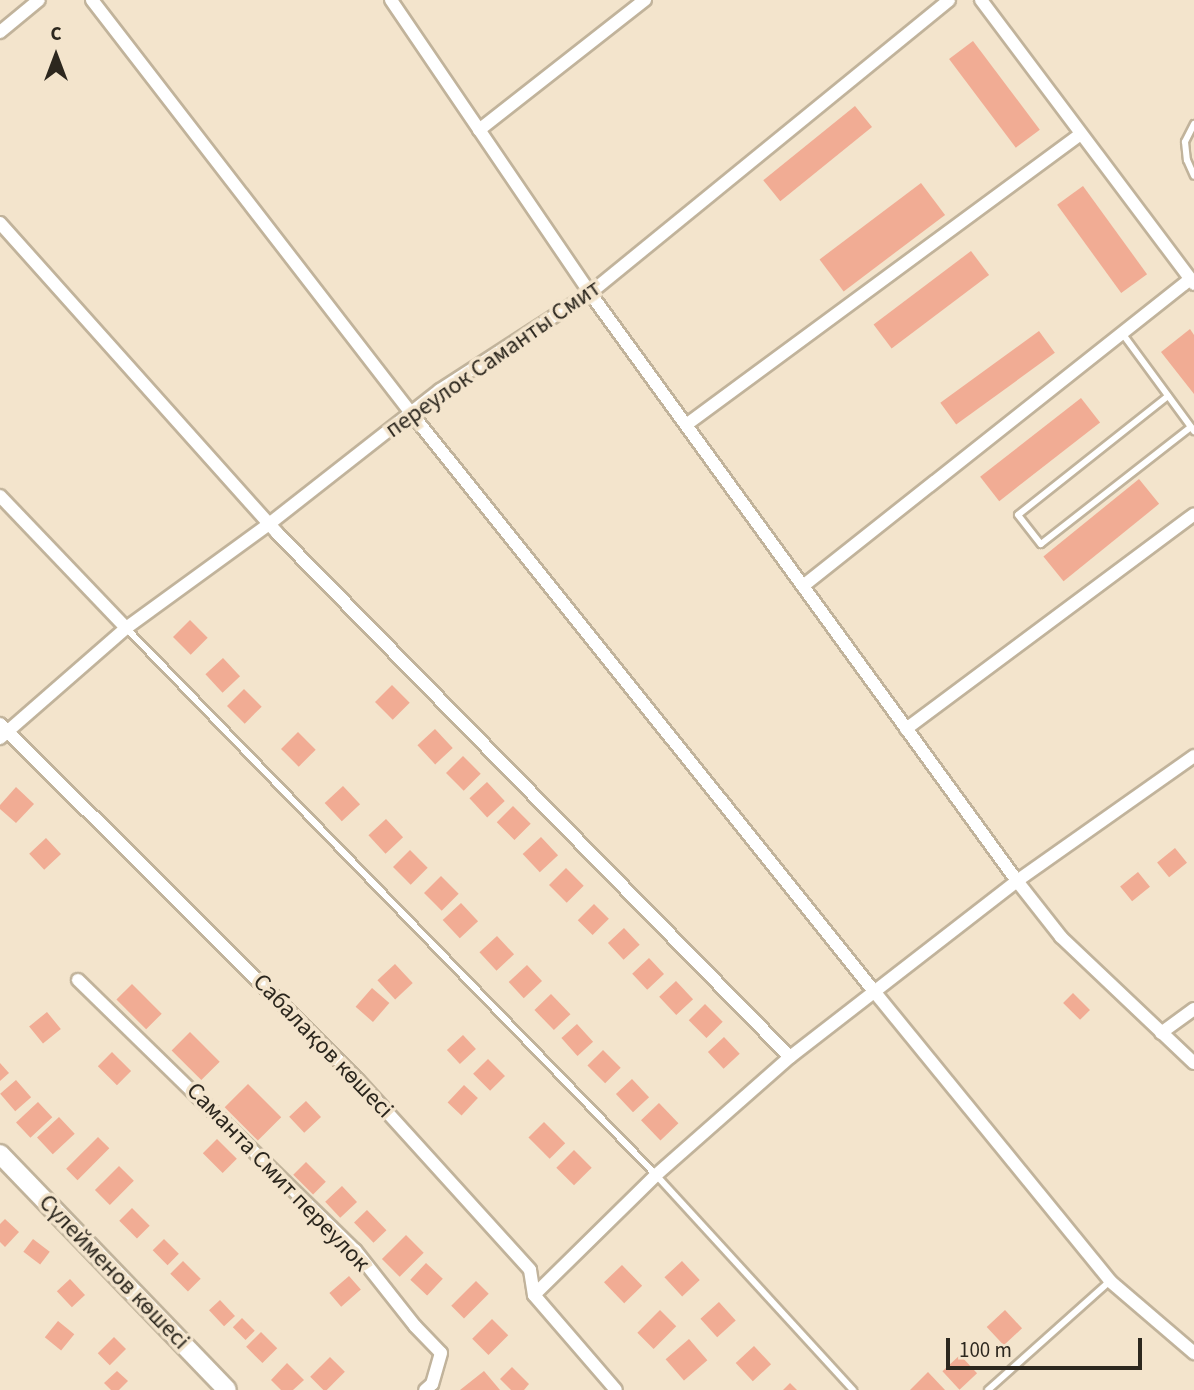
<!DOCTYPE html>
<meta charset="utf-8">
<style>
body{margin:0}
#map{position:relative;width:1194px;height:1390px;overflow:hidden;background:#f3e4cc;font-family:"Source Sans 3",sans-serif}
div>[style]{position:absolute}
[style*='--x']{left:calc(var(--x)*1px);top:calc(var(--y)*1px);width:calc(var(--w)*1px);rotate:calc(var(--a)*1deg)}
.building>*{inset:0;background:#f1ac94;transform-origin:0 0}
.roads{filter:drop-shadow(2px 0 #c1b39b) drop-shadow(-2px 0 #c1b39b) drop-shadow(0 2px #c1b39b) drop-shadow(0 -2px #c1b39b)}
.service>*{height:6px;margin:-3px;padding:0 3px;transform-origin:3px;border-radius:3px;background:#fff}
.minor>*{height:12px;margin:-6px;padding:0 6px;transform-origin:6px;border-radius:6px;background:#fff}
.secondary>*{height:18px;margin:-9px;padding:0 9px;transform-origin:9px;border-radius:9px;background:#fff}
span{translate:-50% -50%;white-space:nowrap;text-align:center;line-height:1.15;-webkit-text-stroke:7px #f3e4cc;paint-order:stroke}
.street-label{font-size:24px;color:#2c271e}
.north{position:absolute;left:21px;top:21px;width:70px;height:70px;-webkit-text-stroke:5px #f3e4cc;paint-order:stroke;rotate:0deg;font-size:19px;font-weight:700;line-height:28px;text-align:center;color:#2c271e}
.north::after{content:'';display:block;margin:auto;width:24px;height:32px;background:#2c271e;clip-path:polygon(50% 0,100% 100%,50% 72%,0 100%)}
.scale{position:absolute;left:946px;top:1338px;width:196px;height:32px;box-sizing:border-box;border:4px solid #2c271e;border-top:0;padding-left:9px;font-size:21px;line-height:24px;white-space:nowrap;color:#2c271e;-webkit-text-stroke:5px #f3e4cc;paint-order:stroke}
</style>
<div id="map">
<div class="building">
<i style="left:973px;top:41px;width:111px;height:30px;rotate:53deg"></i>
<i style="left:855px;top:106px;width:27px;height:118px;rotate:51deg"></i>
<i style="left:921px;top:183px;width:40px;height:127px;rotate:53deg"></i>
<i style="left:1083px;top:186px;width:109px;height:32px;rotate:54deg"></i>
<i style="left:971px;top:251px;width:30px;height:122px;rotate:53deg"></i>
<i style="clip-path:polygon(1190px 329px,1194px 335px,1194px 394px,1161px 352px)"></i>
<i style="left:1039px;top:331px;width:27px;height:122px;rotate:54deg"></i>
<i style="left:1081px;top:398px;width:31px;height:128px;rotate:52deg"></i>
<i style="left:1139px;top:479px;width:32px;height:123px;rotate:51deg"></i>
<i style="left:190px;top:620px;width:25px;height:24px;rotate:45deg"></i>
<i style="left:223px;top:658px;width:25px;height:24px;rotate:47deg"></i>
<i style="left:392px;top:685px;width:25px;height:24px;rotate:45deg"></i>
<i style="left:244px;top:689px;width:25px;height:24px;rotate:45deg"></i>
<i style="left:435px;top:729px;width:26px;height:24px;rotate:47deg"></i>
<i style="left:298px;top:732px;width:25px;height:24px;rotate:45deg"></i>
<i style="left:463px;top:756px;width:25px;height:24px;rotate:45deg"></i>
<i style="left:487px;top:782px;width:26px;height:24px;rotate:47deg"></i>
<i style="left:343px;top:786px;width:25px;height:25px;rotate:47deg"></i>
<i style="clip-path:polygon(16px 787px,34px 804px,16px 823px,0 809px,0 805px)"></i>
<i style="left:513px;top:806px;width:25px;height:23px;rotate:45deg"></i>
<i style="left:386px;top:819px;width:25px;height:24px;rotate:47deg"></i>
<i style="left:541px;top:837px;width:25px;height:25px;rotate:47deg"></i>
<i style="left:46px;top:838px;width:22px;height:23px;rotate:47deg"></i>
<i style="left:1175px;top:848px;width:19px;height:23px;rotate:51deg"></i>
<i style="left:410px;top:850px;width:25px;height:24px;rotate:45deg"></i>
<i style="left:566px;top:868px;width:25px;height:24px;rotate:45deg"></i>
<i style="left:1138px;top:872px;width:19px;height:23px;rotate:51deg"></i>
<i style="left:441px;top:876px;width:25px;height:24px;rotate:45deg"></i>
<i style="left:461px;top:903px;width:25px;height:25px;rotate:47deg"></i>
<i style="left:594px;top:904px;width:21px;height:23px;rotate:45deg"></i>
<i style="left:624px;top:928px;width:23px;height:22px;rotate:47deg"></i>
<i style="left:497px;top:936px;width:25px;height:24px;rotate:47deg"></i>
<i style="left:649px;top:958px;width:22px;height:23px;rotate:47deg"></i>
<i style="left:395px;top:964px;width:26px;height:24px;rotate:47deg"></i>
<i style="left:527px;top:965px;width:22px;height:25px;rotate:47deg"></i>
<i style="left:676px;top:981px;width:25px;height:23px;rotate:47deg"></i>
<i style="left:132px;top:984px;width:42px;height:22px;rotate:45deg"></i>
<i style="left:372px;top:988px;width:23px;height:25px;rotate:41deg"></i>
<i style="left:1073px;top:993px;width:24px;height:14px;rotate:45deg"></i>
<i style="left:551px;top:994px;width:28px;height:23px;rotate:46deg"></i>
<i style="left:705px;top:1004px;width:25px;height:23px;rotate:45deg"></i>
<i style="left:47px;top:1012px;width:22px;height:23px;rotate:51deg"></i>
<i style="left:577px;top:1024px;width:24px;height:21px;rotate:48deg"></i>
<i style="left:190px;top:1032px;width:42px;height:26px;rotate:45deg"></i>
<i style="left:463px;top:1035px;width:19px;height:22px;rotate:47deg"></i>
<i style="left:724px;top:1037px;width:23px;height:22px;rotate:47deg"></i>
<i style="left:603px;top:1050px;width:25px;height:22px;rotate:45deg"></i>
<i style="left:112px;top:1052px;width:27px;height:20px;rotate:45deg"></i>
<i style="left:488px;top:1059px;width:24px;height:21px;rotate:45deg"></i>
<i style="clip-path:polygon(0 1063px,9px 1073px,0 1081px)"></i>
<i style="left:632px;top:1079px;width:25px;height:22px;rotate:47deg"></i>
<i style="left:16px;top:1080px;width:23px;height:21px;rotate:49deg"></i>
<i style="left:248px;top:1084px;width:47px;height:33px;rotate:45deg"></i>
<i style="left:464px;top:1085px;width:19px;height:24px;rotate:43deg"></i>
<i style="left:306px;top:1101px;width:22px;height:23px;rotate:47deg"></i>
<i style="left:38px;top:1102px;width:21px;height:30px;rotate:47deg"></i>
<i style="left:659px;top:1103px;width:28px;height:25px;rotate:46deg"></i>
<i style="left:59px;top:1117px;width:23px;height:30px;rotate:47deg"></i>
<i style="left:544px;top:1122px;width:30px;height:22px;rotate:45deg"></i>
<i style="left:98px;top:1137px;width:16px;height:45px;rotate:45deg"></i>
<i style="left:217px;top:1139px;width:28px;height:20px;rotate:45deg"></i>
<i style="left:574px;top:1150px;width:25px;height:25px;rotate:45deg"></i>
<i style="left:306px;top:1162px;width:28px;height:18px;rotate:45deg"></i>
<i style="left:119px;top:1166px;width:21px;height:34px;rotate:45deg"></i>
<i style="left:342px;top:1186px;width:22px;height:23px;rotate:47deg"></i>
<i style="left:132px;top:1208px;width:25px;height:18px;rotate:45deg"></i>
<i style="left:367px;top:1210px;width:28px;height:18px;rotate:46deg"></i>
<i style="clip-path:polygon(5px 1219px,19px 1232px,5px 1247px,0 1242px,0 1224px)"></i>
<i style="left:406px;top:1235px;width:25px;height:34px;rotate:45deg"></i>
<i style="left:33px;top:1239px;width:21px;height:16px;rotate:37deg"></i>
<i style="left:164px;top:1239px;width:21px;height:16px;rotate:45deg"></i>
<i style="left:183px;top:1261px;width:25px;height:18px;rotate:45deg"></i>
<i style="left:682px;top:1261px;width:26px;height:24px;rotate:47deg"></i>
<i style="left:426px;top:1263px;width:23px;height:23px;rotate:43deg"></i>
<i style="left:622px;top:1265px;width:29px;height:25px;rotate:46deg"></i>
<i style="left:349px;top:1276px;width:18px;height:26px;rotate:49deg"></i>
<i style="left:70px;top:1279px;width:22px;height:18px;rotate:47deg"></i>
<i style="left:476px;top:1281px;width:18px;height:35px;rotate:45deg"></i>
<i style="left:220px;top:1300px;width:22px;height:15px;rotate:47deg"></i>
<i style="left:719px;top:1302px;width:25px;height:25px;rotate:48deg"></i>
<i style="left:660px;top:1310px;width:23px;height:32px;rotate:45deg"></i>
<i style="left:1005px;top:1310px;width:25px;height:25px;rotate:47deg"></i>
<i style="left:242px;top:1318px;width:18px;height:13px;rotate:45deg"></i>
<i style="left:492px;top:1319px;width:23px;height:28px;rotate:45deg"></i>
<i style="left:58px;top:1321px;width:21px;height:21px;rotate:39deg"></i>
<i style="left:261px;top:1332px;width:23px;height:21px;rotate:45deg"></i>
<i style="left:114px;top:1337px;width:17px;height:23px;rotate:45deg"></i>
<i style="left:689px;top:1339px;width:28px;height:31px;rotate:49deg"></i>
<i style="left:754px;top:1346px;width:25px;height:25px;rotate:47deg"></i>
<i style="left:960px;top:1355px;width:25px;height:24px;rotate:47deg"></i>
<i style="left:330px;top:1357px;width:21px;height:28px;rotate:45deg"></i>
<i style="clip-path:polygon(287px 1363px,304px 1380px,293px 1390px,281px 1390px,271px 1380px)"></i>
<i style="clip-path:polygon(512px 1367px,529px 1384px,524px 1390px,511px 1390px,500px 1379px)"></i>
<i style="clip-path:polygon(117px 1371px,128px 1381px,119px 1390px,111px 1390px,104px 1383px)"></i>
<i style="clip-path:polygon(484px 1371px,500px 1390px,460px 1390px)"></i>
<i style="clip-path:polygon(928px 1372px,945px 1390px,910px 1390px)"></i>
<i style="clip-path:polygon(790px 1383px,797px 1390px,783px 1390px)"></i>
</div>
<div class="roads">
<div class="service">
<i style="--x:1194;--y:124;--w:20;--a:117"></i>
<i style="--x:1185;--y:142;--w:18;--a:84"></i>
<i style="--x:1187;--y:160;--w:17;--a:66"></i>
<i style="--x:1122;--y:333;--w:122;--a:53.7"></i>
<i style="--x:1168;--y:396;--w:191;--a:141.6"></i>
<i style="--x:1018;--y:515;--w:37;--a:52"></i>
<i style="--x:1041;--y:544;--w:190;--a:-38"></i>
<i style="--x:126;--y:628;--w:762;--a:45.9"></i>
<i style="--x:656;--y:1175;--w:292;--a:47.5"></i>
<i style="--x:988;--y:1390;--w:164;--a:-41.8"></i>
</div>
<div class="minor">
<i style="--x:92;--y:0;--w:522;--a:52.32"></i>
<i style="--x:411;--y:413;--w:739;--a:51.32"></i>
<i style="--x:873;--y:990;--w:375;--a:50.8"></i>
<i style="--x:1110;--y:1281;--w:111;--a:40.6"></i>
<i style="--x:391;--y:0;--w:354;--a:55.8"></i>
<i style="--x:590;--y:293;--w:727;--a:54.01"></i>
<i style="--x:1017;--y:881;--w:71;--a:51.8"></i>
<i style="--x:1061;--y:937;--w:183;--a:43.5"></i>
<i style="--x:981;--y:0;--w:355;--a:53.1"></i>
<i style="--x:0;--y:32;--w:50;--a:-39.4"></i>
<i style="--x:479;--y:130;--w:211;--a:-38.1"></i>
<i style="--x:0;--y:223;--w:416;--a:48.2"></i>
<i style="--x:277;--y:533;--w:733;--a:45.61"></i>
<i style="--x:686;--y:425;--w:490;--a:-36.4"></i>
<i style="--x:0;--y:496;--w:182;--a:46.3"></i>
<i style="--x:803;--y:586;--w:494;--a:-38.4"></i>
<i style="--x:0;--y:724;--w:505;--a:44.84"></i>
<i style="--x:358;--y:1080;--w:256;--a:47.8"></i>
<i style="--x:530;--y:1270;--w:25;--a:81"></i>
<i style="--x:534;--y:1295;--w:125;--a:49.2"></i>
<i style="--x:906;--y:729;--w:359;--a:-36.7"></i>
<i style="--x:0;--y:738;--w:167;--a:-41.1"></i>
<i style="--x:126;--y:628;--w:177;--a:-36"></i>
<i style="--x:269;--y:524;--w:217;--a:-38.1"></i>
<i style="--x:440;--y:390;--w:179;--a:-32.9"></i>
<i style="--x:590;--y:293;--w:463;--a:-39.2"></i>
<i style="--x:78;--y:980;--w:387;--a:44.3"></i>
<i style="--x:355;--y:1250;--w:97;--a:51.7"></i>
<i style="--x:415;--y:1326;--w:37;--a:46"></i>
<i style="--x:441;--y:1353;--w:32;--a:106"></i>
<i style="--x:432;--y:1384;--w:9;--a:139"></i>
<i style="--x:1161;--y:1033;--w:41;--a:-36"></i>
<i style="--x:534;--y:1295;--w:171;--a:-44.5"></i>
<i style="--x:656;--y:1175;--w:179;--a:-41.4"></i>
<i style="--x:790;--y:1057;--w:287;--a:-37.8"></i>
<i style="--x:1017;--y:881;--w:217;--a:-35.2"></i>
</div>
<div class="secondary">
<i style="--x:0;--y:1154;--w:327;--a:46.1"></i>
</div>
</div>
<div class="street-label">
<span style="left:493px;top:359px;rotate:-35deg">переулок Саманты Смит</span>
<span style="left:323px;top:1046px;rotate:46deg">Сабалақов көшесі</span>
<span style="left:278px;top:1177px;rotate:46deg">Саманта Смит переулок</span>
<span style="left:114px;top:1272px;rotate:46deg">Сүлейменов көшесі</span>
</div>
<div class="north">С</div>
<div class="scale">100 m</div>
</div>
